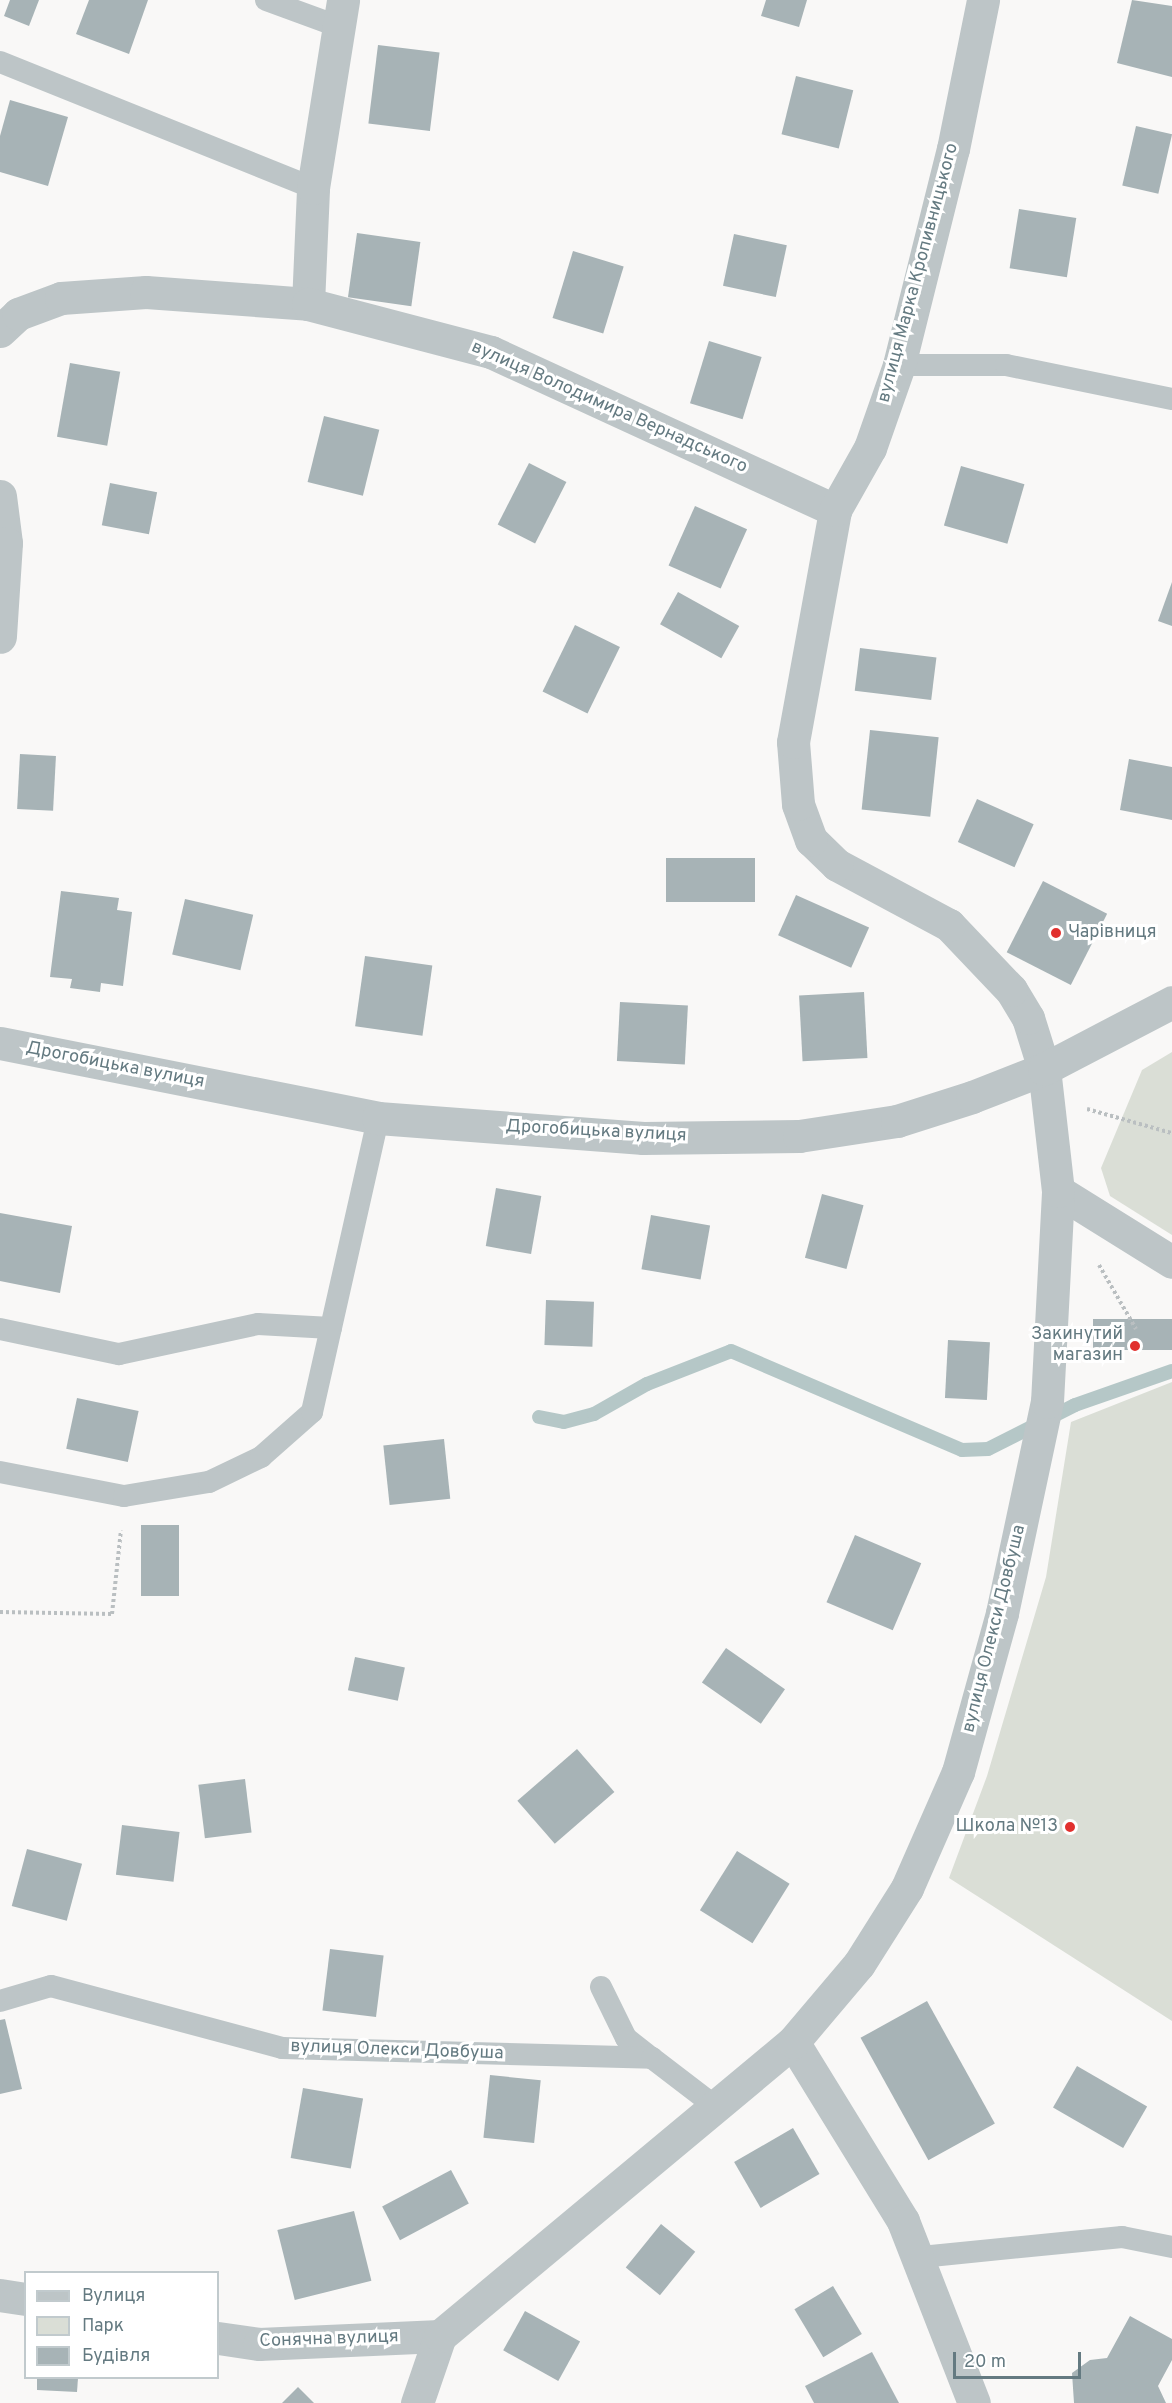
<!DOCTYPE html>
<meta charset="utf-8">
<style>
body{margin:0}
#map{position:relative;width:1172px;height:2403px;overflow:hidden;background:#f9f8f7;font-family:Overpass,sans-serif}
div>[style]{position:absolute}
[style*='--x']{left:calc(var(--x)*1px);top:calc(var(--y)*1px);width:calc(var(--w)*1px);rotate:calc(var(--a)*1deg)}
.green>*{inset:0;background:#daded6}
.stream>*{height:14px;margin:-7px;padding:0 7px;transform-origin:7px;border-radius:7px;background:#b5c7c7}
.building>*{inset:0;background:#a7b3b6;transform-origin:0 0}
.path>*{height:4px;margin-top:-2px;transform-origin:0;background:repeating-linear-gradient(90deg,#babfc1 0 3px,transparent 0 6px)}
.service>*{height:22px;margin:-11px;padding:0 11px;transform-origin:11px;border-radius:11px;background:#bdc5c7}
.minor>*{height:33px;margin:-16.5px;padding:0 16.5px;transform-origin:16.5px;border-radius:16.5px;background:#bdc5c7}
.tertiary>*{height:33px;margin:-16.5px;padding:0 16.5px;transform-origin:16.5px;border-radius:16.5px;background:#bdc5c7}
.dots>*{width:16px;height:16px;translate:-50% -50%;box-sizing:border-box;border:3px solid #fff;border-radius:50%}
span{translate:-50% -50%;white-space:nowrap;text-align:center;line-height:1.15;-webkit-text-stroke:6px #fff;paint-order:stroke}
.street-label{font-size:18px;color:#647a81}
.poi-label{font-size:18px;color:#647a81}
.left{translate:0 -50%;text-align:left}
.right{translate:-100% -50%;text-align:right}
.legend{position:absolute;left:24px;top:2271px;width:195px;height:108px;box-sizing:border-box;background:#fff;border:2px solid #c1cacd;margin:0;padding:8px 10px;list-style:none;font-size:18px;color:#647a81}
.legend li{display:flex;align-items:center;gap:12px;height:30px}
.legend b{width:30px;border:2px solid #c1cacd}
.scale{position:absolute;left:953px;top:2352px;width:128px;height:27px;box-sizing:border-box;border:3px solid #647a81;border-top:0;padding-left:8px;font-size:18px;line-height:21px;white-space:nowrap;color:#647a81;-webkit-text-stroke:4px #fff;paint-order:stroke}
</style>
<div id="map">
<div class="green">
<i style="clip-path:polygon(1172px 1052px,1172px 1235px,1110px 1196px,1101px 1168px,1142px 1070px)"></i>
<i style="clip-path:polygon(1172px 1382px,1172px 2021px,949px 1878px,987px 1776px,1046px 1577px,1071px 1422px)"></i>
</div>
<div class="stream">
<i style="--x:539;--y:1417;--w:25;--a:11"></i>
<i style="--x:564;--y:1422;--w:31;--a:-15"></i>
<i style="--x:594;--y:1414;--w:61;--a:-29.5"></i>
<i style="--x:647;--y:1384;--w:90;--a:-21.4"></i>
<i style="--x:731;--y:1351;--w:251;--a:23.2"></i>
<i style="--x:962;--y:1450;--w:26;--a:-2"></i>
<i style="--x:988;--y:1449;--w:97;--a:-26.8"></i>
<i style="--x:1075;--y:1405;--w:103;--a:-19.3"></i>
</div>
<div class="building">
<i style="clip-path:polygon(10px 0,39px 0,29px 26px,4px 16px)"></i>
<i style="clip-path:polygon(89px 0,148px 0,129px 54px,76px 34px)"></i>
<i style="clip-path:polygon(766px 0,807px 0,799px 27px,761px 16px)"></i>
<i style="clip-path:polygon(1132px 0,1172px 6px,1172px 77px,1117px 63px)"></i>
<i style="left:378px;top:45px;width:62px;height:79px;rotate:7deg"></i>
<i style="left:796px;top:76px;width:59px;height:60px;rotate:14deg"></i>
<i style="clip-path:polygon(10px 100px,68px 117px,48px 186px,0 172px,0 136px)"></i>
<i style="left:1136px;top:126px;width:37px;height:61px;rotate:13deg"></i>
<i style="left:1019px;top:209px;width:58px;height:60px;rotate:9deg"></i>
<i style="left:357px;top:233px;width:64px;height:65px;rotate:8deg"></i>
<i style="left:734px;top:234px;width:54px;height:53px;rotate:12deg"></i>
<i style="left:573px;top:251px;width:53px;height:70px;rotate:17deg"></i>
<i style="left:709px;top:341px;width:55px;height:65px;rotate:17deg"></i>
<i style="left:70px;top:363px;width:51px;height:75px;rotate:10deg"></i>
<i style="left:324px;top:416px;width:57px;height:68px;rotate:14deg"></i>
<i style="left:529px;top:463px;width:42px;height:69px;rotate:27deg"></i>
<i style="left:961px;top:466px;width:66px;height:62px;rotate:16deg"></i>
<i style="left:110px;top:483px;width:48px;height:43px;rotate:11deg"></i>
<i style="left:695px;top:506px;width:57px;height:65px;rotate:24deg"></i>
<i style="clip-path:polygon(1172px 582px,1172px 626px,1158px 621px)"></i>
<i style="left:678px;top:592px;width:70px;height:37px;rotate:29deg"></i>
<i style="left:575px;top:625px;width:50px;height:74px;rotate:26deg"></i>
<i style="left:860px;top:648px;width:77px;height:43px;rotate:7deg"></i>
<i style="left:870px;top:730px;width:69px;height:80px;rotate:6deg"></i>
<i style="left:20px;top:754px;width:36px;height:55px;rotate:3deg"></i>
<i style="clip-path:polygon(1129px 759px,1172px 767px,1172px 820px,1120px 810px)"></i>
<i style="left:977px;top:799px;width:62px;height:47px;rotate:24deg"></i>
<i style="left:666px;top:858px;width:89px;height:44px"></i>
<i style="left:1043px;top:881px;width:72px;height:80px;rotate:27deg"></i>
<i style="clip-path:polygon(61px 891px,119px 898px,117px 910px,132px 912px,123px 986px,101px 983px,100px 992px,70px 988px,72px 979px,50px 977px)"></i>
<i style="left:796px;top:895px;width:80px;height:44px;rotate:24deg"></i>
<i style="left:185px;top:899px;width:70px;height:57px;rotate:13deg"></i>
<i style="left:365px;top:956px;width:68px;height:71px;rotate:8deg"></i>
<i style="left:864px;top:992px;width:66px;height:65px;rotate:87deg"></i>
<i style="left:620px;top:1002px;width:68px;height:59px;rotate:3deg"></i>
<i style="left:496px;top:1188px;width:46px;height:59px;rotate:10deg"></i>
<i style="left:822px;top:1194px;width:43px;height:66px;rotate:15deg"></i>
<i style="clip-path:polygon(0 1213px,72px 1226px,60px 1293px,0 1281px)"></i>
<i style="left:651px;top:1215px;width:60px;height:55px;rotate:10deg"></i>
<i style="left:546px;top:1300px;width:48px;height:45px;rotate:2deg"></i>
<i style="left:1172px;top:1319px;width:31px;height:79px;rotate:90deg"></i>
<i style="left:948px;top:1340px;width:42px;height:58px;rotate:3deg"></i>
<i style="left:77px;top:1398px;width:63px;height:52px;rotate:12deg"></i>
<i style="left:444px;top:1439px;width:60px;height:61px;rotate:84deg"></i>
<i style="left:141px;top:1525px;width:38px;height:71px"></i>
<i style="left:855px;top:1535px;width:72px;height:73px;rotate:23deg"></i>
<i style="left:726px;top:1648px;width:72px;height:42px;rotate:35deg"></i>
<i style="left:355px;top:1657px;width:51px;height:34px;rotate:12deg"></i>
<i style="left:577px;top:1749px;width:57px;height:79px;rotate:49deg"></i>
<i style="left:245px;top:1779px;width:54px;height:47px;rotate:83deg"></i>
<i style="left:122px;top:1825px;width:58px;height:50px;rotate:7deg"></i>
<i style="left:27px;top:1849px;width:57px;height:59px;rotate:15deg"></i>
<i style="left:737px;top:1851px;width:62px;height:70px;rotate:32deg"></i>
<i style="left:330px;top:1949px;width:54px;height:62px;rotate:7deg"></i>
<i style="left:927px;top:2001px;width:140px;height:76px;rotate:61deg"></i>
<i style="clip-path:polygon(5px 2019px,22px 2089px,0 2094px,0 2020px)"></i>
<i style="left:1077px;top:2066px;width:81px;height:48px;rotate:30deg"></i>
<i style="left:490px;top:2075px;width:51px;height:63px;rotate:6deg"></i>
<i style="left:303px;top:2088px;width:61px;height:71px;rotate:10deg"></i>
<i style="left:793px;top:2128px;width:53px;height:68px;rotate:60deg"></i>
<i style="left:451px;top:2170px;width:38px;height:78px;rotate:62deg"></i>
<i style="left:354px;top:2211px;width:72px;height:79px;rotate:76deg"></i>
<i style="left:661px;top:2224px;width:44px;height:56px;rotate:39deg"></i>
<i style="left:833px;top:2286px;width:56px;height:45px;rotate:59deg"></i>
<i style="left:525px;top:2311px;width:63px;height:45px;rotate:29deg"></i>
<i style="clip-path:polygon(1130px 2316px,1172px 2339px,1172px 2360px,1158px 2386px,1166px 2403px,1074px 2403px,1072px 2373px,1090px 2360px,1107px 2358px)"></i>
<i style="clip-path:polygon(872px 2352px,899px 2403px,814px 2403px,805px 2386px)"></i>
<i style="clip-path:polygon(37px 2378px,78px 2378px,77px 2392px,37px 2390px)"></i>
<i style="clip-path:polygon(298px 2387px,314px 2403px,282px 2403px)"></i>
</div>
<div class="path">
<i style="--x:1087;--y:1109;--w:88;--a:15.8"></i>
<i style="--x:1099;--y:1265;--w:74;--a:60"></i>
<i style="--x:0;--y:1612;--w:112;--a:1"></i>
<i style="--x:112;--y:1614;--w:84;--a:-83.9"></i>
</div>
<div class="service">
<i style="--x:266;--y:0;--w:82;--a:20"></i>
<i style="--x:0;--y:62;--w:337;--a:21.9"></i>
<i style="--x:899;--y:365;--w:107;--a:0"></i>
<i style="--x:1006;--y:365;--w:169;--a:11.6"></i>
<i style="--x:0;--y:1329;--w:122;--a:11.9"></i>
<i style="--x:119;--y:1354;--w:142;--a:-12.2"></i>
<i style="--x:258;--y:1324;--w:73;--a:3.1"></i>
<i style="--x:0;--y:1472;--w:126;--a:11"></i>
<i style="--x:124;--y:1496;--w:86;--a:-9.4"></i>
<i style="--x:209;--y:1482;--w:58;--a:-25.7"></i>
<i style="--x:261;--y:1457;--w:68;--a:-41.4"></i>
<i style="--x:312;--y:1412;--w:301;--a:-77.3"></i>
<i style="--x:601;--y:1987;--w:57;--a:63.9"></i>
<i style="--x:626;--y:2038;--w:33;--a:38"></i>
<i style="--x:0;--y:2001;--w:53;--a:-16.4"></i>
<i style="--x:51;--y:1986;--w:239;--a:15"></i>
<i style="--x:282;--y:2048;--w:370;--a:1.5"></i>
<i style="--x:652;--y:2058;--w:81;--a:37.4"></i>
<i style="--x:921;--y:2257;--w:202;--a:-5.7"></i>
<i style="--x:1122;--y:2237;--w:51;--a:11.3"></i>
</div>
<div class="minor">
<i style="--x:308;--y:304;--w:116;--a:-87.5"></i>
<i style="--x:313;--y:188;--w:190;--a:-80.9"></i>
<i style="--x:0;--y:331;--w:25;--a:-43"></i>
<i style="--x:18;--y:314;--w:46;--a:-20.4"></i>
<i style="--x:61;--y:298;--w:85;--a:-4"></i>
<i style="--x:146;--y:292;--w:162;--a:4.2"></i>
<i style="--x:308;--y:304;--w:189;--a:14.7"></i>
<i style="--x:491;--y:352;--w:379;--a:24.7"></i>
<i style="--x:0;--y:496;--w:47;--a:82.7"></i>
<i style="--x:6;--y:543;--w:94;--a:93.7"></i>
<i style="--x:1058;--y:1191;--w:134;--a:31.9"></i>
<i style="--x:793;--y:2042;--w:210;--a:58.4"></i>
<i style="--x:903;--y:2221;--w:195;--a:68.7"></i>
<i style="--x:0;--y:2295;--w:26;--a:9"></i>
<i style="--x:218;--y:2338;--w:41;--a:8.3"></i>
<i style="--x:259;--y:2344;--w:181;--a:-2.5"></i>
<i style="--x:417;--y:2403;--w:71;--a:-71.1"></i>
<i style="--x:440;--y:2336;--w:459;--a:-39.8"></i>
<i style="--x:793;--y:2042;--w:102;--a:-49.8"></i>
<i style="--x:859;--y:1964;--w:90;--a:-57.7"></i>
<i style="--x:907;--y:1888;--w:127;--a:-66.3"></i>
<i style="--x:958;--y:1772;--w:165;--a:-74.5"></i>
<i style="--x:1002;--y:1613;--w:216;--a:-78"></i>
<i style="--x:1047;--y:1402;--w:211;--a:-87"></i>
<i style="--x:1058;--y:1191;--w:123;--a:-96.5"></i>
<i style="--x:1044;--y:1069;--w:53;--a:-107.4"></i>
<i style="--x:1028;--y:1018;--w:33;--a:-121"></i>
<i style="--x:1011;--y:990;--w:90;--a:-133.6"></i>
<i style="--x:949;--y:925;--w:127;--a:-151.8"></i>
<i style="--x:837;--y:865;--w:36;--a:-136"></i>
<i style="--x:811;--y:840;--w:38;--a:-110"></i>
<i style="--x:798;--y:804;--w:62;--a:-94.6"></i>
<i style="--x:793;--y:742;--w:236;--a:-79.7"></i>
<i style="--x:835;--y:510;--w:71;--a:-60.6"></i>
<i style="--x:870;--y:448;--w:88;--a:-70.7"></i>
<i style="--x:899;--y:365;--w:223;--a:-76"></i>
<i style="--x:953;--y:149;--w:152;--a:-78.6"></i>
</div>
<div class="tertiary">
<i style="--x:0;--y:1043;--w:385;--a:11.2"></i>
<i style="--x:378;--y:1118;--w:266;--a:4.3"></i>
<i style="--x:643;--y:1138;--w:156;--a:-0.7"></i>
<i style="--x:799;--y:1136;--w:99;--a:-8.7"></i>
<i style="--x:897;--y:1121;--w:79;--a:-17.7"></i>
<i style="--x:972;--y:1097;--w:77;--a:-21.3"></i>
<i style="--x:1044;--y:1069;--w:144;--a:-27.6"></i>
</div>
<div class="dots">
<i style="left:1056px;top:933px;background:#e1302e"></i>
<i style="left:1135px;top:1346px;background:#e1302e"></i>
<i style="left:1070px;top:1827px;background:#e1302e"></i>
</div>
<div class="street-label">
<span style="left:919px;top:273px;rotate:-75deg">вулиця Марка Кропивницького</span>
<span style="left:609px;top:408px;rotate:24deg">вулиця Володимира Вернадського</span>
<span style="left:115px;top:1066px;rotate:11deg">Дрогобицька вулиця</span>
<span style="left:596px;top:1132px;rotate:3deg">Дрогобицька вулиця</span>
<span style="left:995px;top:1629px;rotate:-76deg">вулиця Олекси Довбуша</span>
<span style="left:397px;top:2051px;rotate:2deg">вулиця Олекси Довбуша</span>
<span style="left:329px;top:2340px;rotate:-2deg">Сонячна вулиця</span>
</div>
<div class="poi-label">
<span class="left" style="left:1068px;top:933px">Чарівниця</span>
<span class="right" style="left:1123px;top:1346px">Закинутий<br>магазин</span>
<span class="right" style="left:1058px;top:1827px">Школа №13</span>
</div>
<ul class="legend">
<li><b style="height:8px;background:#bdc5c7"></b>Вулиця</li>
<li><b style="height:16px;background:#daded6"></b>Парк</li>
<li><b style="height:16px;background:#a7b3b6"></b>Будівля</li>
</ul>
<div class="scale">20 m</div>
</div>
